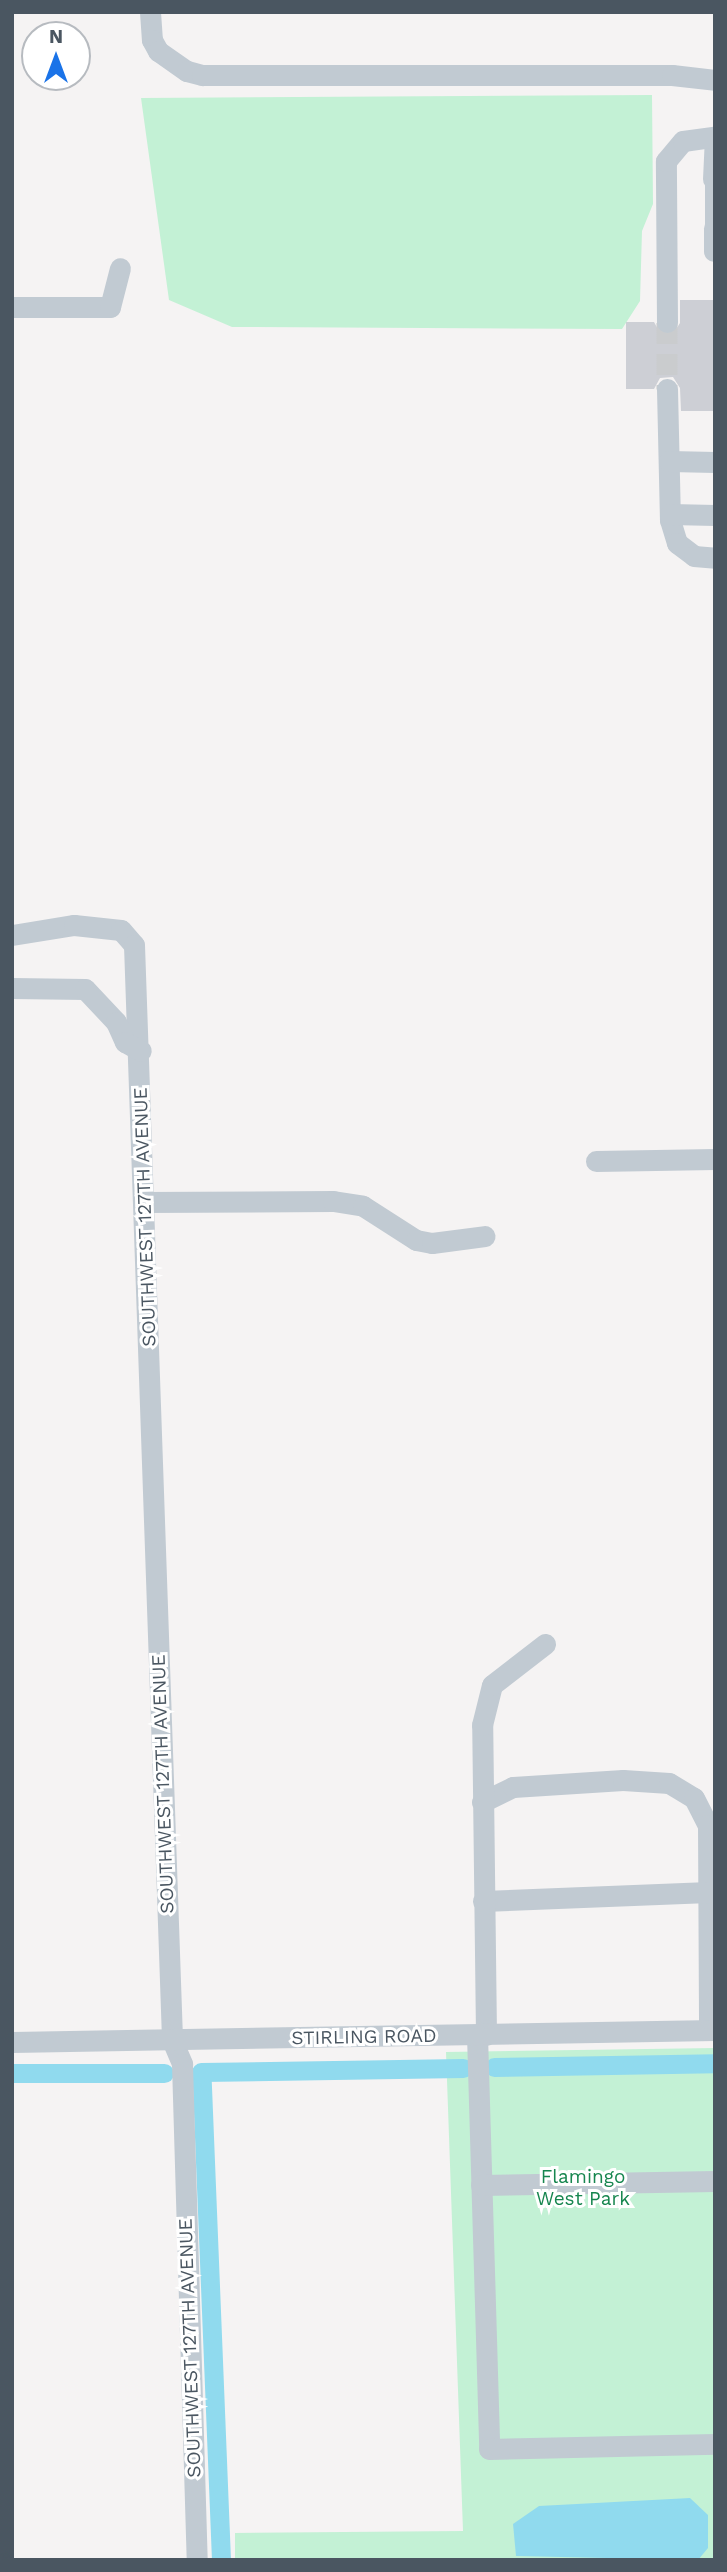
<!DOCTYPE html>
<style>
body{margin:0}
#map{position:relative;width:727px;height:2572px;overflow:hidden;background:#f5f3f3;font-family:"Work Sans",sans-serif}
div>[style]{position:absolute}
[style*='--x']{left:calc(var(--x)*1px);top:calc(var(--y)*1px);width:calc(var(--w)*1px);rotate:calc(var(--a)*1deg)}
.green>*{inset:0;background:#c3f1d5}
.water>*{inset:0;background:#90daee}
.canal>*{height:19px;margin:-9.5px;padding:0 9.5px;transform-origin:9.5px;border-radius:9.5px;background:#90daee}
.building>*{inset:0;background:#cdcfd5}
.minor-tunnel>*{height:21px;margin-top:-10.5px;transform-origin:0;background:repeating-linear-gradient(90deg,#caccce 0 21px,transparent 0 31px)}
.minor>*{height:21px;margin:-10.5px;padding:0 10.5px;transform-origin:10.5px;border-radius:10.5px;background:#c1cad2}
span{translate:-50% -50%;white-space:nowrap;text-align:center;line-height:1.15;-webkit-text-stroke:6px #fff;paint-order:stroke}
.street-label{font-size:19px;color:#4a5661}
.park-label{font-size:19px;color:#17864f}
.frame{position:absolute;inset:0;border:14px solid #4a5661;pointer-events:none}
.north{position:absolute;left:21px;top:21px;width:70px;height:70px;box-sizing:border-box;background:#fff;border:2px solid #b7bbc0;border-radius:50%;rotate:0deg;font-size:19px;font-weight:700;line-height:28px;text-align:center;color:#4a5661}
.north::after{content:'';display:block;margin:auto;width:24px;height:32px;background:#1a73e8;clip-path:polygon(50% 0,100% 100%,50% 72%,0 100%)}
</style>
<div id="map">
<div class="green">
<i style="clip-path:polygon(652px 95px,653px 204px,642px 231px,640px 301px,622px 329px,232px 327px,169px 300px,141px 98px)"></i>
<i style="clip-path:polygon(715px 2048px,715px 2560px,235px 2560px,235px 2533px,463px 2531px,446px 2052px)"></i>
</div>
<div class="water">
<i style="clip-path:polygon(690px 2498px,708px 2515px,708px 2548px,698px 2560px,516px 2556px,513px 2524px,539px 2506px)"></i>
</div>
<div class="canal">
<i style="--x:494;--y:2067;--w:221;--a:-1"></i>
<i style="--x:12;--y:2073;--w:152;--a:0"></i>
<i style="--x:221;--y:2560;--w:488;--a:-92.3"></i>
<i style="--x:201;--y:2072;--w:262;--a:-0.9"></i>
</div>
<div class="building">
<i style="clip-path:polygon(680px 300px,715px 300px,715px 411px,681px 411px,680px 388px,673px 377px,660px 378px,654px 389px,626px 389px,626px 322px,654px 322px,660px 333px,673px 334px,680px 323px)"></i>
</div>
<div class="minor-tunnel">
<i style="--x:667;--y:322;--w:67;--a:90"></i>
</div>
<div class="minor">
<i style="--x:150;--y:12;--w:28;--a:86"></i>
<i style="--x:152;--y:40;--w:13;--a:61"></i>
<i style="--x:158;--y:51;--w:35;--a:35"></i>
<i style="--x:187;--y:71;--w:16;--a:15"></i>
<i style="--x:202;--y:75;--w:470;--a:0"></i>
<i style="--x:672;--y:75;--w:43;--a:6.6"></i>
<i style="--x:713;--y:179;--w:42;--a:-87.3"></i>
<i style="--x:715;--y:179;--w:49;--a:90"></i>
<i style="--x:714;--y:228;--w:23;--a:90"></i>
<i style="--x:12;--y:307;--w:98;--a:0"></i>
<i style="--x:110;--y:307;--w:40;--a:-75.6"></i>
<i style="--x:667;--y:322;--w:161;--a:-90.4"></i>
<i style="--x:666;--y:161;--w:26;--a:-50"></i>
<i style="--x:683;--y:141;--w:30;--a:-8"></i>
<i style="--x:667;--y:389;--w:131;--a:88.7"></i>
<i style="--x:670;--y:520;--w:24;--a:73"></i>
<i style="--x:677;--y:543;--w:21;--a:37"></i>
<i style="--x:694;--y:556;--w:21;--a:5"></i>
<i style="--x:669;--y:461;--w:46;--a:1.2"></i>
<i style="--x:670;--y:514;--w:45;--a:1.3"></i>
<i style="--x:12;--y:935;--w:63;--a:-9.2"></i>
<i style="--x:74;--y:925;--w:47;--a:6.1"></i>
<i style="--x:121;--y:930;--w:20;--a:49"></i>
<i style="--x:134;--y:945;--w:1096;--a:88.01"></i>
<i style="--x:172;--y:2040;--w:26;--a:67"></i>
<i style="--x:182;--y:2064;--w:496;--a:88.3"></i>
<i style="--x:12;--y:988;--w:73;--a:0.8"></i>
<i style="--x:85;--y:989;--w:45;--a:46.8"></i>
<i style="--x:116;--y:1022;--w:22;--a:66"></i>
<i style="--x:125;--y:1042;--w:18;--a:29"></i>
<i style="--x:596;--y:1161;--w:119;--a:-1"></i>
<i style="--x:143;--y:1202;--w:190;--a:-0.3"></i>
<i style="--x:333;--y:1201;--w:30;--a:9"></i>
<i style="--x:363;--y:1206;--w:63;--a:32.7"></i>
<i style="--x:416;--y:1240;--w:16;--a:11"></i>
<i style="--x:432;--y:1243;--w:53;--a:-7.5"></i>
<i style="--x:482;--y:1802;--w:34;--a:-26"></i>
<i style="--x:513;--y:1787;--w:110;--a:-3.6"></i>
<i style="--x:623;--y:1780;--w:46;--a:3.7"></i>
<i style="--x:669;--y:1783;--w:29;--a:31"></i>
<i style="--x:694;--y:1798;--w:30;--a:63"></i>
<i style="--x:708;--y:1825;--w:205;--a:89.7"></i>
<i style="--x:483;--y:1901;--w:226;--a:-2.3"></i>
<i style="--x:477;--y:2035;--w:414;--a:88.3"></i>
<i style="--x:489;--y:2449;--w:226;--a:-1.3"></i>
<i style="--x:486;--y:2035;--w:310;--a:-90.7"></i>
<i style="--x:482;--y:1725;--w:41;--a:-76"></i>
<i style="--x:492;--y:1685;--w:67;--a:-37.7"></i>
<i style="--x:12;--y:2042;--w:703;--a:-0.98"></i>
<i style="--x:481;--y:2185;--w:234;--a:-1"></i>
</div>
<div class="street-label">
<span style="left:145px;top:1217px;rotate:-92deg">SOUTHWEST 127TH AVENUE</span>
<span style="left:163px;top:1784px;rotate:-92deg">SOUTHWEST 127TH AVENUE</span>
<span style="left:364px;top:2037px;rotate:-1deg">STIRLING ROAD</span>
<span style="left:190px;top:2348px;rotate:-92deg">SOUTHWEST 127TH AVENUE</span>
</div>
<div class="park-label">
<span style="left:583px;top:2188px">Flamingo<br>West Park</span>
</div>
<div class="frame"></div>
<div class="north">N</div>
</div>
